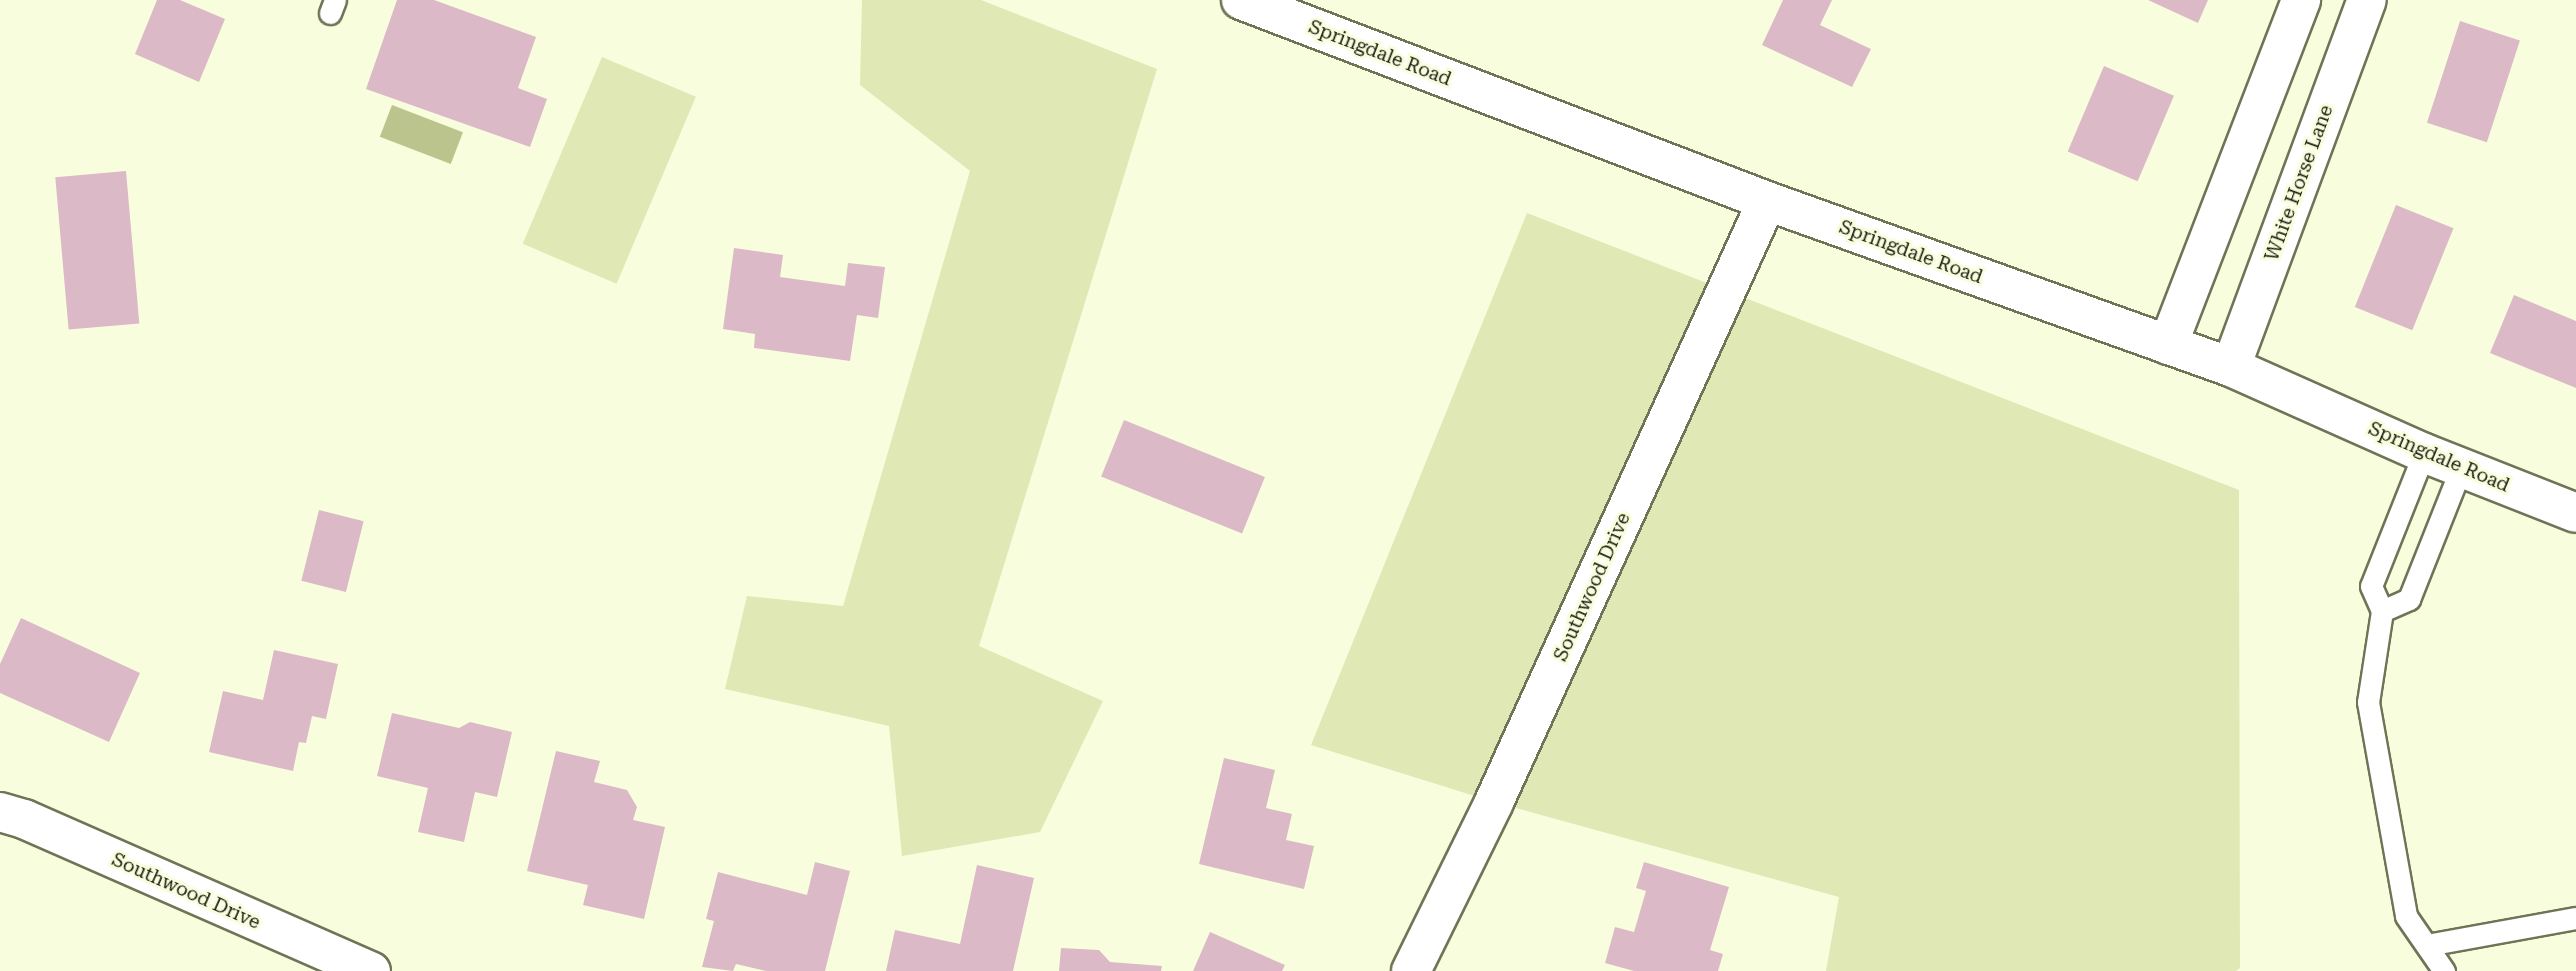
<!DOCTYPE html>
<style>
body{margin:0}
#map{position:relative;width:2576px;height:971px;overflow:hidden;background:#f8fedd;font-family:"Roboto Serif",serif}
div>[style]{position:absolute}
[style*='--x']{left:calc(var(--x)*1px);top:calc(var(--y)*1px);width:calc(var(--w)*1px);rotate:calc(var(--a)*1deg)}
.green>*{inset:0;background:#e0e8b6;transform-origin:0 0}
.water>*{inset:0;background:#bcc48d;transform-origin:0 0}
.building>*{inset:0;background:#dbb9c7;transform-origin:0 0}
.roads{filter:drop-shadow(2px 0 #707457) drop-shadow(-2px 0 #707457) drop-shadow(0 2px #707457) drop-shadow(0 -2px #707457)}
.service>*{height:21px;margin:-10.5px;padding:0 10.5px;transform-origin:10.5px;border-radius:10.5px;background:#fff}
.minor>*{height:38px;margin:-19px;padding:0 19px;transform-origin:19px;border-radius:19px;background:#fff}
.secondary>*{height:38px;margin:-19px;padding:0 19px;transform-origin:19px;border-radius:19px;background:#fff}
span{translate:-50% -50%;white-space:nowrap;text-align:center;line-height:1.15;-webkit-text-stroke:6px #f8fedd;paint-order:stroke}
.street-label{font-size:19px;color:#1c1e12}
</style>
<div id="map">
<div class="green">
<i style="clip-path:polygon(862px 0,981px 0,1157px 69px,979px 646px,1103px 701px,1040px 832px,902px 856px,889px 726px,725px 689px,747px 596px,843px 606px,970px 171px,860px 85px)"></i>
<i style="left:602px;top:57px;width:102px;height:203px;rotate:23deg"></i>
<i style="clip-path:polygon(1527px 213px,2239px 490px,2240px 968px,2236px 971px,1826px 971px,1839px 897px,1494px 802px,1311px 745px)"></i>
</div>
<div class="water">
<i style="left:392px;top:105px;width:76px;height:34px;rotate:21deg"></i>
</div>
<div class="building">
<i style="clip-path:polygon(157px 0,180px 0,225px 19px,199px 82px,135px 54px)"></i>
<i style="clip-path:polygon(397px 0,434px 0,536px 37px,518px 88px,547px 99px,530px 147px,366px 89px)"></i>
<i style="clip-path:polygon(1783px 0,1832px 0,1820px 25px,1871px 49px,1852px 87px,1762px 45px)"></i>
<i style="clip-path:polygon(2148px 0,2208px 0,2198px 23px)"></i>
<i style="left:2460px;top:21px;width:63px;height:107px;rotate:18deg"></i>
<i style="left:2104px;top:66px;width:76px;height:93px;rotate:23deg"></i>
<i style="left:126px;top:171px;width:153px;height:71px;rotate:85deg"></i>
<i style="left:2396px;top:205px;width:62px;height:110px;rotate:22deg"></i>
<i style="clip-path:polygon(734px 248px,783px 255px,780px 277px,845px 286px,848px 263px,885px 267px,878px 318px,857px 315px,850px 361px,754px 348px,755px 334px,723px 329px)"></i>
<i style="clip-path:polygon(2514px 295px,2576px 321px,2576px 388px,2490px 353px)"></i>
<i style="left:1124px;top:420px;width:152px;height:61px;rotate:22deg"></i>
<i style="left:319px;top:510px;width:46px;height:73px;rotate:14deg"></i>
<i style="clip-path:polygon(21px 618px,140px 673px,109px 742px,0 693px,0 664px)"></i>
<i style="clip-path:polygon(274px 650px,338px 664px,326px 719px,312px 716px,306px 743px,299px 742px,293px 771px,209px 752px,223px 691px,263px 700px)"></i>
<i style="clip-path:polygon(392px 713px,459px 728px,470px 722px,512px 732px,497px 797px,475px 792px,464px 842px,418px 832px,428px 788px,377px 776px)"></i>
<i style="clip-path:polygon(556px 751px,600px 761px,594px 782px,627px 790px,637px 807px,633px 820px,665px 827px,644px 919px,583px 905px,588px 885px,527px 871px)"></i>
<i style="clip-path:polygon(1224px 758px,1275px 770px,1266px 808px,1292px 814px,1286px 840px,1314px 846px,1304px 889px,1199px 864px)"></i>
<i style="clip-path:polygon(815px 862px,850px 871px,825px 971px,766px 971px,736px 964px,733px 971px,702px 967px,714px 921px,706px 919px,718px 872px,807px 895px)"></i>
<i style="clip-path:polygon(1644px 862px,1729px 887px,1710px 950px,1723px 954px,1718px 971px,1634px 971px,1605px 963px,1615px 927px,1634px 932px,1646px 891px,1636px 888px)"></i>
<i style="clip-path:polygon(977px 865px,1034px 878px,1013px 971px,886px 971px,895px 930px,960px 944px)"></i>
<i style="clip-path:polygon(1210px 932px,1285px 965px,1282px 971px,1193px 971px)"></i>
<i style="clip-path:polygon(1061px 948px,1099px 950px,1110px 962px,1162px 966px,1161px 971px,1059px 971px)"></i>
</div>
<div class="roads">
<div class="service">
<i style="--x:330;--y:13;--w:14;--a:-69"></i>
<i style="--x:2424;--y:453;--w:143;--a:111.7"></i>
<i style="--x:2371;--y:586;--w:27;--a:66"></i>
<i style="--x:2382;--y:611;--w:30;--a:-24"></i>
<i style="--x:2409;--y:599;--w:141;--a:-68.3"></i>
<i style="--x:2382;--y:611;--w:92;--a:98.7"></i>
<i style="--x:2368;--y:702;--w:217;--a:79.9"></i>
<i style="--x:2406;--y:916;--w:67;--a:55.4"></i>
<i style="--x:2427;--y:945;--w:151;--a:-10.3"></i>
</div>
<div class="minor">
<i style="--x:2168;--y:345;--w:370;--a:-68.9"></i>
<i style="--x:2231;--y:367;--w:391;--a:-69.7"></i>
<i style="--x:0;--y:812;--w:25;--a:16"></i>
<i style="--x:24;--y:819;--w:379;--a:23.7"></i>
<i style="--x:1411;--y:971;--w:188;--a:-63.8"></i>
<i style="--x:1494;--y:802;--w:660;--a:-65.57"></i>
</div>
<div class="secondary">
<i style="--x:1241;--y:0;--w:563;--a:20.91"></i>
<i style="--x:1767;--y:201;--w:493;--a:19.7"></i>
<i style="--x:2231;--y:367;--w:211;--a:24"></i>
<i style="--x:2424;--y:453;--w:163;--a:21.5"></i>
</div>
</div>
<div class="street-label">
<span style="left:1380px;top:53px;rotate:21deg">Springdale Road</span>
<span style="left:2299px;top:183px;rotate:-70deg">White Horse Lane</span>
<span style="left:1911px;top:252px;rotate:20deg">Springdale Road</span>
<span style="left:2439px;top:457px;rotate:23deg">Springdale Road</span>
<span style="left:1592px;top:587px;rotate:-66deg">Southwood Drive</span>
<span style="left:186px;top:891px;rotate:24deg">Southwood Drive</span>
</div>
</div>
